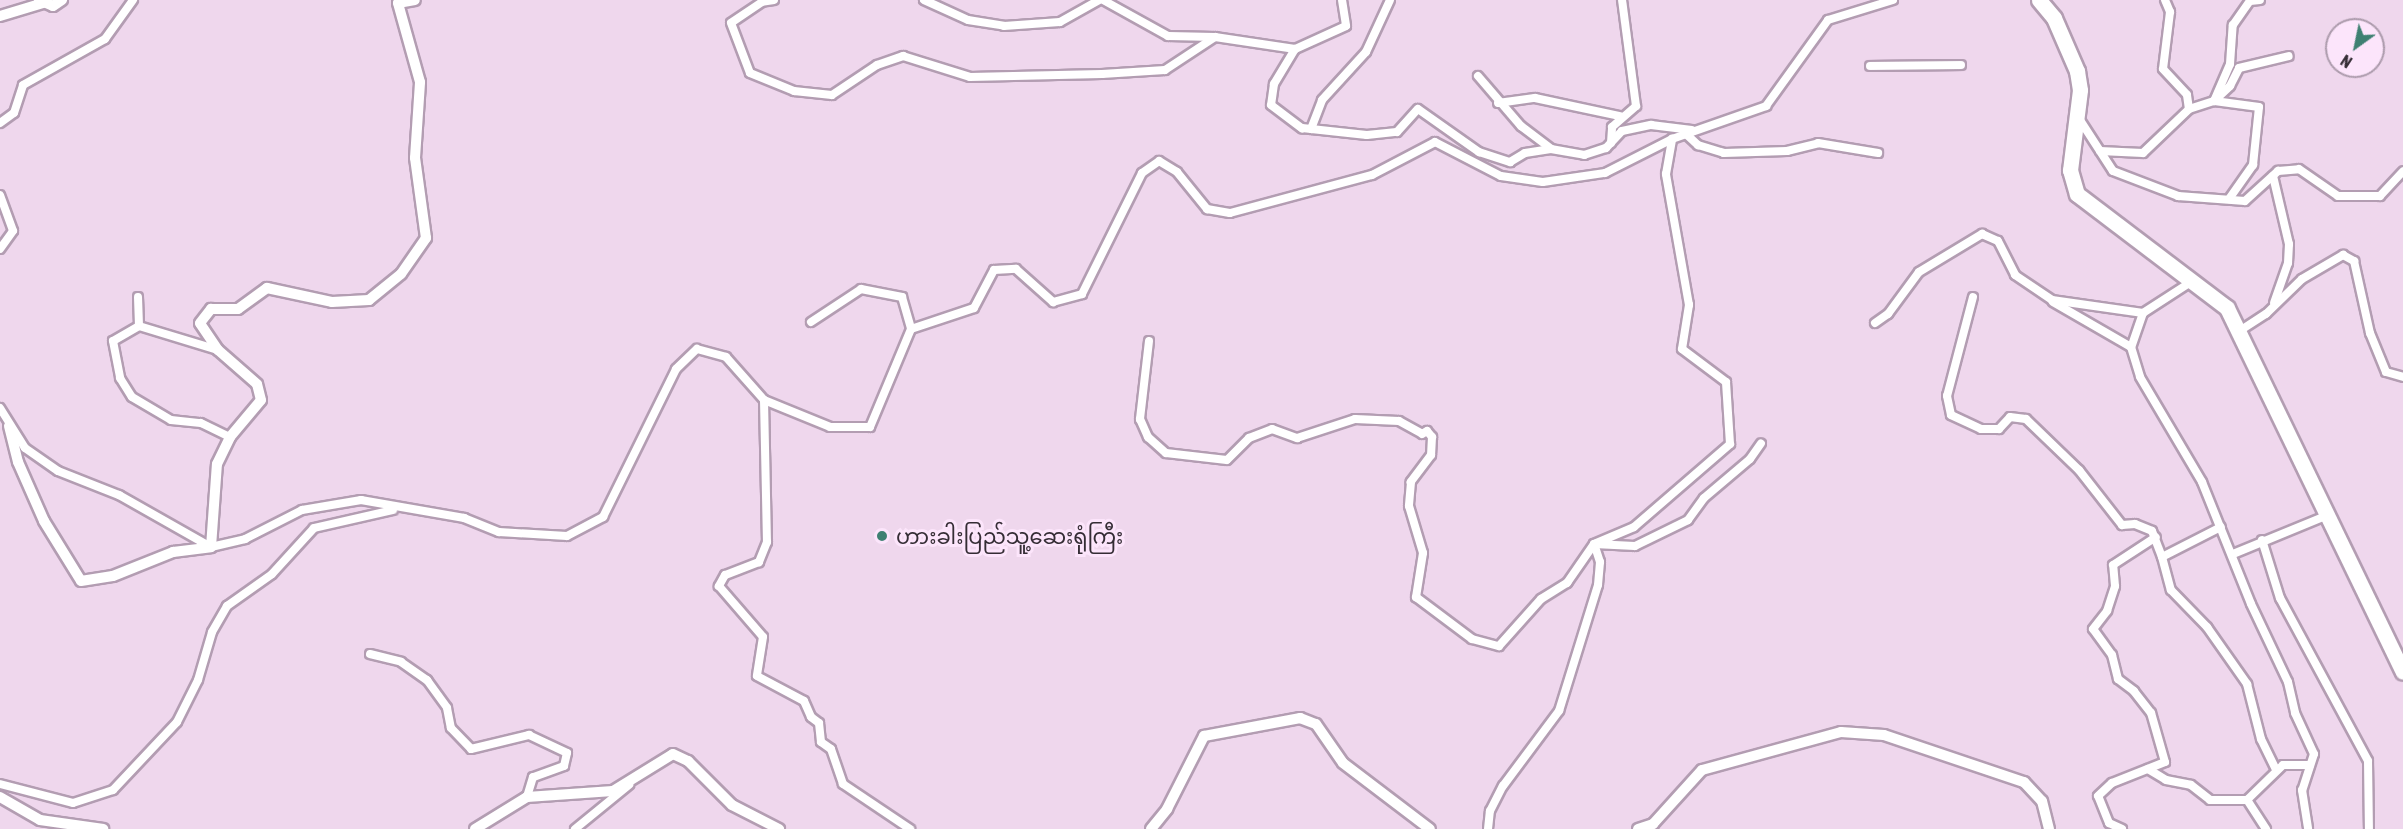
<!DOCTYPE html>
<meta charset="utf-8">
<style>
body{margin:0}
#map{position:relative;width:2403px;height:829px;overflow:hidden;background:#efd7ed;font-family:"Asap Condensed","Noto Sans Myanmar",sans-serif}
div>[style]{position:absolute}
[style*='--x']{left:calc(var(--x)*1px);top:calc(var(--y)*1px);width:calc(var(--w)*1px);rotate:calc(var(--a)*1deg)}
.roads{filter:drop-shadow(2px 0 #b39db2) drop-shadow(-2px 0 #b39db2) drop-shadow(0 2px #b39db2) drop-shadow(0 -2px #b39db2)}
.street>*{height:8px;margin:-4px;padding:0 4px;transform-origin:4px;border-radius:4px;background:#fff}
.secondary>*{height:10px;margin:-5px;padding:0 5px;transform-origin:5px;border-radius:5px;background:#fff}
.highway>*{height:15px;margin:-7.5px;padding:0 7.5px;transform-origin:7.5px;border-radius:7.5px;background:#fff}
.dots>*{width:16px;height:16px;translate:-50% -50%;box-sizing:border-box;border:3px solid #fce5fb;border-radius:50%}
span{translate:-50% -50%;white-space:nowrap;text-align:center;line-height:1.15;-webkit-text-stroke:6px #fce5fb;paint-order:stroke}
.poi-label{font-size:21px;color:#352d35}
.left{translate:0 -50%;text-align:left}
.north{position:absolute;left:2325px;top:18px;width:60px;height:60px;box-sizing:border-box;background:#fce5fb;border:2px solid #ac9bac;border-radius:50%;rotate:213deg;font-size:16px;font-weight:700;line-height:24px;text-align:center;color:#352d35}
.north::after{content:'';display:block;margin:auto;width:21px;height:27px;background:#3e8072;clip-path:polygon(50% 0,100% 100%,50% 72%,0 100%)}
</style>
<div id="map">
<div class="roads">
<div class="street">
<i style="--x:774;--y:0;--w:12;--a:171"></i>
<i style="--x:762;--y:2;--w:37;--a:146"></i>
<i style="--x:731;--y:23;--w:53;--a:69.2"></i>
<i style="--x:750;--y:73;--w:48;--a:22.2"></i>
<i style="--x:794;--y:91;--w:38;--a:6"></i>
<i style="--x:832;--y:95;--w:54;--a:-33.7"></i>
<i style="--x:877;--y:65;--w:28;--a:-19"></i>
<i style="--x:903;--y:56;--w:70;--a:17.4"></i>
<i style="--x:970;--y:77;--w:132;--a:-1.3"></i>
<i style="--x:1102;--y:74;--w:63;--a:-3.6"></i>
<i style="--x:1165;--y:70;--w:60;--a:-33.4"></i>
<i style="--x:1215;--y:37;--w:47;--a:-178.8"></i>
<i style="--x:1168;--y:36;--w:74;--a:-151"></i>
<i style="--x:924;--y:0;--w:48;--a:24.4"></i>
<i style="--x:968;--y:20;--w:36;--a:9"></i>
<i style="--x:1004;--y:26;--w:56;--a:-4.1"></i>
<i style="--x:1060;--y:22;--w:45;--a:-29.4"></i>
<i style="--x:1342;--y:0;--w:26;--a:81"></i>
<i style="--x:1346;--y:26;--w:56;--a:155.7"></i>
<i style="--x:1295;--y:49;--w:41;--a:121"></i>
<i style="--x:1274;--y:84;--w:21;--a:98"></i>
<i style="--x:1271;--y:105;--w:39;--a:37"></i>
<i style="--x:1302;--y:128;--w:65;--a:6.1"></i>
<i style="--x:1367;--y:135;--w:30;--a:-6"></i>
<i style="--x:1397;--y:132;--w:31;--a:-48"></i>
<i style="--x:1418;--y:109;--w:75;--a:35.2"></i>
<i style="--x:1479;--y:152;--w:33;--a:18"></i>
<i style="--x:1510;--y:162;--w:17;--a:-31"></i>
<i style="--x:1525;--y:153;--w:26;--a:-9"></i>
<i style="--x:1551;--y:149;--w:34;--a:10"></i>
<i style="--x:1584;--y:155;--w:23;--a:-18"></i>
<i style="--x:1606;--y:148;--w:23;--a:-47"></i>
<i style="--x:1622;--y:131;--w:30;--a:-12"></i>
<i style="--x:1651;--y:125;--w:41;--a:7"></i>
<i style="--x:2165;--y:0;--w:13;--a:67"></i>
<i style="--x:2170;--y:12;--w:57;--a:97"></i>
<i style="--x:2163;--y:69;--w:35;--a:47"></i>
<i style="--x:2187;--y:95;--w:14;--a:82"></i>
<i style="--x:1215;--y:37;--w:81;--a:8.5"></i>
<i style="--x:1870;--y:66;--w:91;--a:-0.6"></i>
<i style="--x:1478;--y:76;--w:66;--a:49.3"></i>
<i style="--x:1521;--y:126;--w:38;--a:37"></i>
<i style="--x:1498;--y:103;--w:37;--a:-8"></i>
<i style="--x:1535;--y:98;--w:87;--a:12"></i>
<i style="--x:2078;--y:117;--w:64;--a:57.1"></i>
<i style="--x:2113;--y:171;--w:70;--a:21"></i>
<i style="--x:2178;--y:196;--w:67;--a:4.3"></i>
<i style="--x:2245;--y:201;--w:45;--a:-42.3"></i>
<i style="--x:2278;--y:171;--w:21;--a:-5"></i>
<i style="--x:2299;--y:169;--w:47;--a:34.7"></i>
<i style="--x:2338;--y:196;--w:42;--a:0"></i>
<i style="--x:2380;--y:196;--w:34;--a:-47"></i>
<i style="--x:0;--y:123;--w:17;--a:-36"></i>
<i style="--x:14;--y:113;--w:29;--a:-72"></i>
<i style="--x:23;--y:85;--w:94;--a:-29.3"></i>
<i style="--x:105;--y:39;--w:48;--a:-54.3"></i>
<i style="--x:1311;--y:129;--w:31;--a:-69"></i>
<i style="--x:1322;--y:100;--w:65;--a:-47.5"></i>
<i style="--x:1366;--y:52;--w:57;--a:-65.2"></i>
<i style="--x:1685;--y:133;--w:18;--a:43"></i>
<i style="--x:1698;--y:145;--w:27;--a:17"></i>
<i style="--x:1724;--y:153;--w:63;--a:-1.8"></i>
<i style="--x:1787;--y:151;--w:32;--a:-14"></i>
<i style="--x:1818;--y:143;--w:61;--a:9.5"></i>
<i style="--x:1611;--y:143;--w:16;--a:-86"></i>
<i style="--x:1612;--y:127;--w:32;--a:-41"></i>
<i style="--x:1636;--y:106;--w:107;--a:-97.5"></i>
<i style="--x:2100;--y:151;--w:43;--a:2.7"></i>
<i style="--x:2143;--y:153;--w:64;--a:-43.7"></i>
<i style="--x:2189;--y:109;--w:26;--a:-18"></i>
<i style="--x:2214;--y:101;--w:40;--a:-66.6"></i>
<i style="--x:2230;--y:64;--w:39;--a:-86"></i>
<i style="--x:2233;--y:25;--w:29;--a:-55"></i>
<i style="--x:2250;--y:1;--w:10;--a:-6"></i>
<i style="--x:2273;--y:176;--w:70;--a:76.8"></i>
<i style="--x:2289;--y:244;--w:19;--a:93"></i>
<i style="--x:2288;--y:263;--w:42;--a:109.3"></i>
<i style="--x:0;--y:195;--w:38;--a:70"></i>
<i style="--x:13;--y:231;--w:22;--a:126"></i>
<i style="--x:2229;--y:199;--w:42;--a:-54.8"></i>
<i style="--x:2253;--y:165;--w:58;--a:-84.1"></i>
<i style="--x:2259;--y:107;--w:45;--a:-172.4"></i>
<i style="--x:2214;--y:101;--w:22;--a:-43"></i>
<i style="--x:2230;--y:86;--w:20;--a:-63"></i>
<i style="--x:2239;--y:68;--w:51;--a:-13.5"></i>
<i style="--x:2194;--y:280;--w:61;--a:147.1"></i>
<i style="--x:2143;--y:313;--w:36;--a:109"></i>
<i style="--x:2131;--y:347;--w:31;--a:73"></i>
<i style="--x:2140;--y:377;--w:122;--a:59.4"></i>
<i style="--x:2202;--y:482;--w:131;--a:68.1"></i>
<i style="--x:2251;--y:604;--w:86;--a:64.6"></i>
<i style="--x:2288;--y:682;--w:32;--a:77"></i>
<i style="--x:2295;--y:713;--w:45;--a:65.1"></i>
<i style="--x:2314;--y:754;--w:38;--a:108"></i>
<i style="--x:2302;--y:790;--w:39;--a:81"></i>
<i style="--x:138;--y:297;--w:29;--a:88"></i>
<i style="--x:139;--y:326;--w:30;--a:150"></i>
<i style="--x:113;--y:341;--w:38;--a:79"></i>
<i style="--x:120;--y:378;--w:22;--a:58"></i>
<i style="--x:132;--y:397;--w:45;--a:30.5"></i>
<i style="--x:171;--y:420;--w:30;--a:6"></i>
<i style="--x:201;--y:423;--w:32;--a:26"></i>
<i style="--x:1973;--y:297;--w:102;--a:104.7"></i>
<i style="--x:1947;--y:396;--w:19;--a:78"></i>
<i style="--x:1951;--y:415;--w:33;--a:25"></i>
<i style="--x:1981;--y:429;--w:18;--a:0"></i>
<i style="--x:1999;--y:429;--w:16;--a:-47"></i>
<i style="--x:2010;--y:417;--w:16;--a:7"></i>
<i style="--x:2026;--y:419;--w:74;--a:43.9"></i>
<i style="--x:2079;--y:470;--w:70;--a:52"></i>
<i style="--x:2122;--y:525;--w:13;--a:-4"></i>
<i style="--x:2135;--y:524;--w:18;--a:22"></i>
<i style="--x:2152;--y:531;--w:28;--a:69"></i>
<i style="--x:2162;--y:557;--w:66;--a:-27"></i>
<i style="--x:2053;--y:302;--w:90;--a:30"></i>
<i style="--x:811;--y:322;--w:60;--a:-33.4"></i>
<i style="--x:861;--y:289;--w:42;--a:11"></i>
<i style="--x:902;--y:297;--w:33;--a:74"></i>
<i style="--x:1875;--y:323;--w:16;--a:-35"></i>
<i style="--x:1888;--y:314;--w:52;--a:-53.6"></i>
<i style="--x:1919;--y:272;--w:74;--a:-31.1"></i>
<i style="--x:1982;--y:234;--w:17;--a:24"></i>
<i style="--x:1998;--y:241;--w:38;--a:63"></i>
<i style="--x:2015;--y:275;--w:45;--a:34"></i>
<i style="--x:2052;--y:300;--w:92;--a:8.1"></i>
<i style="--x:139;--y:326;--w:83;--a:16.9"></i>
<i style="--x:2241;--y:330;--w:30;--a:-33"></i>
<i style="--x:2266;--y:314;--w:50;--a:-44.2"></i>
<i style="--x:2302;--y:279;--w:48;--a:-30.3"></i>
<i style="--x:2343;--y:255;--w:13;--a:29"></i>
<i style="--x:2354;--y:261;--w:74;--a:77.5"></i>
<i style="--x:2370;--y:333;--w:42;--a:67.7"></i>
<i style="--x:2386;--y:372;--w:18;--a:16"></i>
<i style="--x:1149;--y:341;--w:79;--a:96.6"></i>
<i style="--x:1140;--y:419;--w:20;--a:66"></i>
<i style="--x:1148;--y:437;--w:24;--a:42"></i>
<i style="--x:1166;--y:453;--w:61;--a:6.5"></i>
<i style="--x:1227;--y:460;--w:31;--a:-45"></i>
<i style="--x:1249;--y:438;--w:25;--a:-21"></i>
<i style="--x:1272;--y:429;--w:27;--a:20"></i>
<i style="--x:1297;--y:438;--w:61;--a:-18.1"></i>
<i style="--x:1355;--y:419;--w:44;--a:2.6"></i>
<i style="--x:1399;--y:421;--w:26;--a:29"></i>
<i style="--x:1422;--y:434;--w:6;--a:-31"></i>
<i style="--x:1427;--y:431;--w:8;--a:50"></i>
<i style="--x:1432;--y:437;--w:18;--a:93"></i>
<i style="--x:1431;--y:455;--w:34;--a:127"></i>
<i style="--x:1411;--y:482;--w:24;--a:95"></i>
<i style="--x:1409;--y:506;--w:49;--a:73.4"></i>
<i style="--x:1423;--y:553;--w:45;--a:99"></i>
<i style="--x:1416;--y:597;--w:70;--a:36.9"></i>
<i style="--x:1472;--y:639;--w:28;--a:15"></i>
<i style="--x:1499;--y:646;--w:63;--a:-48.2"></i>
<i style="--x:1541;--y:599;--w:31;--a:-32"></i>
<i style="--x:1567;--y:583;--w:47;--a:-55.3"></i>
<i style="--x:1594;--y:544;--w:43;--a:-23"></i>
<i style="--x:1634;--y:527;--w:127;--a:-40.8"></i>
<i style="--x:1730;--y:444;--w:62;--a:-93.7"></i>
<i style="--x:1726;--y:382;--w:55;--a:-143.1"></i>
<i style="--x:1682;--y:349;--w:45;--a:-81"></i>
<i style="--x:1689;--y:305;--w:133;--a:-100"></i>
<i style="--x:1666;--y:174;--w:36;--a:-80"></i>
<i style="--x:764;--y:400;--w:142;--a:88.8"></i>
<i style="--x:767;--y:542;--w:22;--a:112"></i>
<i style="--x:759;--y:562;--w:36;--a:159"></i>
<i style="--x:725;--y:575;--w:13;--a:119"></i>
<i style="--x:719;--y:586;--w:67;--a:49.2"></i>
<i style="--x:763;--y:637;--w:39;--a:99"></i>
<i style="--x:757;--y:676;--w:53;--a:28"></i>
<i style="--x:804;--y:701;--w:17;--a:66"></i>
<i style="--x:811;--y:717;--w:10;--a:37"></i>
<i style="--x:819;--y:723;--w:19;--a:84"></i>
<i style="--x:821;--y:742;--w:12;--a:35"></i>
<i style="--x:831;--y:749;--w:37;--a:71"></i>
<i style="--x:843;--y:784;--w:81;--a:33.9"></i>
<i style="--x:0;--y:408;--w:47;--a:58"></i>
<i style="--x:25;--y:448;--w:40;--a:34.9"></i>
<i style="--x:58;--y:471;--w:66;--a:21.5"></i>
<i style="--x:119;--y:495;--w:106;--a:29.5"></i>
<i style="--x:211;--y:547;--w:35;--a:-13"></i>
<i style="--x:245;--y:539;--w:64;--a:-27"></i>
<i style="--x:302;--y:510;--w:60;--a:-9.6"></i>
<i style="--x:361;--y:500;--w:105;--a:9.9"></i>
<i style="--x:464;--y:518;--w:38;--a:22"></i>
<i style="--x:499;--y:532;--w:68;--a:3.4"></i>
<i style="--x:567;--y:536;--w:41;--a:-27.8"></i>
<i style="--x:603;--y:517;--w:165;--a:-63.7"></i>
<i style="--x:676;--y:369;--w:29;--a:-44"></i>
<i style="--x:697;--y:349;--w:30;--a:15"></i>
<i style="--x:726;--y:357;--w:57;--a:48.5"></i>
<i style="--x:764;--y:400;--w:71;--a:22.2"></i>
<i style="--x:830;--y:427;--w:40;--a:0"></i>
<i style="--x:870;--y:427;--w:106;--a:-67.3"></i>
<i style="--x:911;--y:329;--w:66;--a:-18.4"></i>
<i style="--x:974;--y:308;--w:43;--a:-62.2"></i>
<i style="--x:994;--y:270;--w:22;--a:-3"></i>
<i style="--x:1016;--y:269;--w:50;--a:41.7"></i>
<i style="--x:1053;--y:302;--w:30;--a:-15"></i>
<i style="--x:1082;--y:294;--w:135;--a:-63.6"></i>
<i style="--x:1142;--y:173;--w:21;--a:-35"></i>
<i style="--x:1159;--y:161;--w:21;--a:31"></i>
<i style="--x:1177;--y:172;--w:48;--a:51"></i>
<i style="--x:1207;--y:209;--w:23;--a:10"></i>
<i style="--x:1230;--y:213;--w:147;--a:-15"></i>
<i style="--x:1372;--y:175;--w:71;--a:-27.6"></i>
<i style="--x:1435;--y:142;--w:74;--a:27.3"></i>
<i style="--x:1501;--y:176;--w:42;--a:8.1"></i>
<i style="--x:1543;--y:182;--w:63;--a:-8.3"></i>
<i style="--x:1605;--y:173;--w:75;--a:-26.9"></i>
<i style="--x:1672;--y:139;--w:100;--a:-19.3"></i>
<i style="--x:1766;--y:106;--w:106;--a:-54.2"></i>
<i style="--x:1828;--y:20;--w:68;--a:-17.1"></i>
<i style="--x:2262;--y:540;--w:61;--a:72.8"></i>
<i style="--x:2280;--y:598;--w:185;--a:61.6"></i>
<i style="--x:2368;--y:761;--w:68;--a:89.2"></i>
<i style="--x:2233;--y:554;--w:103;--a:-22.3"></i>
<i style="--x:2162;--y:557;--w:34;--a:75"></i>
<i style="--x:2171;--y:590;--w:52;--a:45.8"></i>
<i style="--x:2207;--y:627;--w:70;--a:54.9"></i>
<i style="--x:2247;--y:684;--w:57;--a:75.7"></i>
<i style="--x:2261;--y:739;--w:34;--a:64"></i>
<i style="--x:370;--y:654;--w:32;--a:14"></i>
<i style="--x:401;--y:662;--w:32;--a:35"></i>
<i style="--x:427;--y:680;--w:34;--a:54"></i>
<i style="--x:447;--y:708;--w:20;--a:79"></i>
<i style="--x:451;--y:728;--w:29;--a:46"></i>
<i style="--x:471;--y:749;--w:60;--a:-13.6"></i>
<i style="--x:529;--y:735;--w:42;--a:25.3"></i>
<i style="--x:567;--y:753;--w:13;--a:103"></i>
<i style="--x:564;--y:766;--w:33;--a:160"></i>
<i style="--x:533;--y:777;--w:21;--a:107"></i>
<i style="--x:2148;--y:769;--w:21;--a:31"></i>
<i style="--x:2166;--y:780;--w:25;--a:11"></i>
<i style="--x:2191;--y:785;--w:24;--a:38"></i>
<i style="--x:2210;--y:800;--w:37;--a:0"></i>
<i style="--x:0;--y:784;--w:75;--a:14.6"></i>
<i style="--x:73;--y:803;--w:42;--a:-18"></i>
<i style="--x:113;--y:790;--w:93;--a:-46.7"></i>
<i style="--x:177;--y:722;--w:47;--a:-63.4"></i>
<i style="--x:198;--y:680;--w:50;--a:-73.7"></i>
<i style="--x:212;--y:632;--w:30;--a:-60"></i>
<i style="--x:227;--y:606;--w:55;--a:-35.4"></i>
<i style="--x:272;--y:574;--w:62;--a:-47.6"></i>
<i style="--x:314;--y:528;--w:81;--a:-12.8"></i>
<i style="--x:575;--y:829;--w:70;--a:-39.2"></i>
<i style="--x:1488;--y:829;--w:18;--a:-84"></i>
<i style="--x:1490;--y:811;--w:28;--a:-63"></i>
<i style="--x:1503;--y:786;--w:94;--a:-53.3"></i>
<i style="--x:1559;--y:711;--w:132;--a:-72.8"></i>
<i style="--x:1598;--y:585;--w:23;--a:-85"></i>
<i style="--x:1600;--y:562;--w:19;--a:-108"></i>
<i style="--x:1594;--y:544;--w:41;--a:2.8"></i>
<i style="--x:1635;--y:546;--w:59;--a:-26.1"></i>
<i style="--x:1688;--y:520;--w:27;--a:-54"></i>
<i style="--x:1704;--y:498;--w:60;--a:-40.3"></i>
<i style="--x:1750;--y:459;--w:19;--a:-55"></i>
<i style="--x:2122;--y:829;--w:14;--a:-155"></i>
<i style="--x:2109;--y:823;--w:29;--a:-112"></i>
<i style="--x:2098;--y:796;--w:19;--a:-43"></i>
<i style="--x:2112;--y:783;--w:57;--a:-21.6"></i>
<i style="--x:2165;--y:762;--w:51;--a:-105.9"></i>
<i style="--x:2151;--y:713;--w:28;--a:-128"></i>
<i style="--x:2134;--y:691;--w:20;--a:-143"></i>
<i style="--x:2118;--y:679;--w:25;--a:-104"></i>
<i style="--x:2112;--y:655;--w:32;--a:-126"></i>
<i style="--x:2093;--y:629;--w:23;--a:-52"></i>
<i style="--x:2107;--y:611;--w:26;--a:-72"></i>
<i style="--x:2115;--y:586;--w:21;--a:-95"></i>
<i style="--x:2113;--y:565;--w:51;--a:-33.1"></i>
<i style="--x:2266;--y:829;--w:35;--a:-123"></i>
<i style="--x:2247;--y:800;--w:50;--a:-44.2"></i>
<i style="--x:2283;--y:765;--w:27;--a:0"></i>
</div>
<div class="secondary">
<i style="--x:39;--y:0;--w:15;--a:23"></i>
<i style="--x:53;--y:6;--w:11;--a:-34"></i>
<i style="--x:0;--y:16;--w:45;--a:-16.8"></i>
<i style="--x:9;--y:426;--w:37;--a:76"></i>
<i style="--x:18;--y:462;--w:64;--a:66.2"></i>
<i style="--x:44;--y:521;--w:70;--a:58.3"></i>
<i style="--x:81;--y:581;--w:32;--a:-9"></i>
<i style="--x:113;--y:576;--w:65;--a:-21.8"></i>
<i style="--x:173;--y:552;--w:38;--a:-7"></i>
<i style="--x:211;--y:547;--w:83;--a:-85.9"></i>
<i style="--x:217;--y:464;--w:30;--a:-64"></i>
<i style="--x:230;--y:437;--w:48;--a:-50"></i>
<i style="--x:261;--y:400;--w:16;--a:-104"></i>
<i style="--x:257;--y:384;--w:52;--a:-138.9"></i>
<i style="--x:218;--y:350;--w:32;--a:-124"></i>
<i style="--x:200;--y:323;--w:18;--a:-52"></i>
<i style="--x:211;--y:309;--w:27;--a:0"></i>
<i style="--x:238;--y:309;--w:36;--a:-36"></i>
<i style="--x:267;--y:288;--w:66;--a:12.2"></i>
<i style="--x:332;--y:302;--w:37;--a:-3"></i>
<i style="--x:369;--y:300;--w:41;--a:-39.1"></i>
<i style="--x:401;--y:274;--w:44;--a:-55.2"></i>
<i style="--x:426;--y:238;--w:81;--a:-97.8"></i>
<i style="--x:415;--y:158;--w:76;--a:-86.2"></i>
<i style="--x:420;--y:82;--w:82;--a:-105.6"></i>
<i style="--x:398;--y:3;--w:17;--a:-10"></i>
<i style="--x:0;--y:797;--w:46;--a:29.9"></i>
<i style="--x:40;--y:820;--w:64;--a:8.1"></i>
<i style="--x:475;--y:829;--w:61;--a:-31.6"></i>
<i style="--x:527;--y:797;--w:86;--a:-4"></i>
<i style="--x:613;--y:791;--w:70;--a:-31.7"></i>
<i style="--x:673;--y:754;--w:17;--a:25"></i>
<i style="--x:688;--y:761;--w:62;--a:45"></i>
<i style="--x:732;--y:805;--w:53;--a:27.1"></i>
<i style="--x:1151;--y:829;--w:26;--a:-51"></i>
<i style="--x:1167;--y:809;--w:82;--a:-63.1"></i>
<i style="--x:1204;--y:736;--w:98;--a:-10.6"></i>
<i style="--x:1300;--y:718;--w:17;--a:21"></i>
<i style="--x:1316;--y:724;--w:47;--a:55.3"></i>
<i style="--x:1343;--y:763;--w:109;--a:37.2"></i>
<i style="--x:1638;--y:829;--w:16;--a:-18"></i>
<i style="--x:1653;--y:824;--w:73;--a:-47.8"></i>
<i style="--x:1702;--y:770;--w:144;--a:-15.3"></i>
<i style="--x:1841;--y:732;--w:43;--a:4"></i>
<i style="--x:1884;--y:735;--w:148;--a:18.6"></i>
<i style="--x:2024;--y:782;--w:26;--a:47"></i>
<i style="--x:2042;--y:801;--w:29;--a:76"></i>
</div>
<div class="highway">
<i style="--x:2039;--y:0;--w:23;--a:50"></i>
<i style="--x:2054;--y:18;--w:58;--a:66.5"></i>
<i style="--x:2077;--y:71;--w:19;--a:81"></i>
<i style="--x:2080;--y:90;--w:81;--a:97.1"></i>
<i style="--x:2070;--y:170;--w:25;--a:74"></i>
<i style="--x:2077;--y:194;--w:188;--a:37.2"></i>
<i style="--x:2227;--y:308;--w:404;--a:64.2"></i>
</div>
</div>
<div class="dots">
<i style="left:882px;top:536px;background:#3e8072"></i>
</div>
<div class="poi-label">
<span class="left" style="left:896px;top:536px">ဟားခါးပြည်သူ့ဆေးရုံကြီး</span>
</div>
<div class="north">N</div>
</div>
